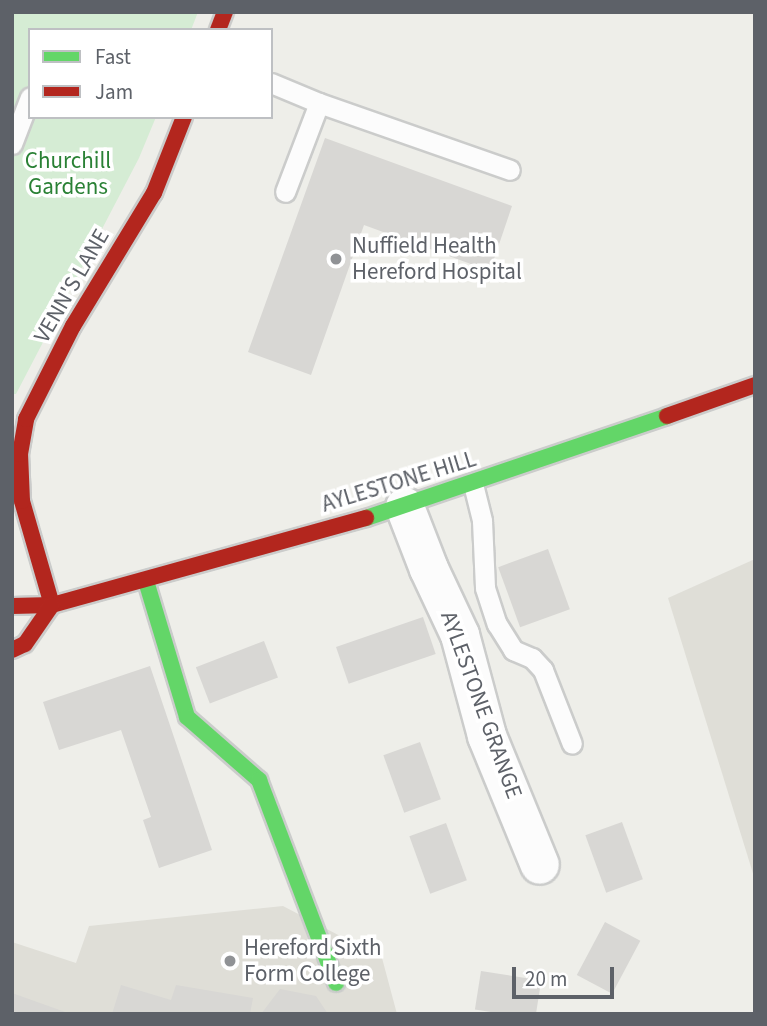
<!DOCTYPE html>
<style>
body{margin:0}
#map{position:relative;width:767px;height:1026px;overflow:hidden;background:#eeeee9;font-family:"Source Sans 3",sans-serif}
div>[style]{position:absolute}
[style*='--x']{left:calc(var(--x)*1px);top:calc(var(--y)*1px);width:calc(var(--w)*1px);rotate:calc(var(--a)*1deg)}
.education>*{inset:0;background:#dfded7}
.green>*{inset:0;background:#d5ecd4}
.building>*{inset:0;background:#d8d7d4;transform-origin:0 0}
.roads{filter:drop-shadow(2px 0 #cbcccb) drop-shadow(-2px 0 #cbcccb) drop-shadow(0 2px #cbcccb) drop-shadow(0 -2px #cbcccb)}
.lane>*{height:19px;margin:-9.5px;padding:0 9.5px;transform-origin:9.5px;border-radius:9.5px;background:#fcfcfc}
.street>*{height:38px;margin:-19px;padding:0 19px;transform-origin:19px;border-radius:19px;background:#fcfcfc}
.fast>*{height:16px;margin:-8px;padding:0 8px;transform-origin:8px;border-radius:8px;background:#63d668}
.jam>*{height:16px;margin:-8px;padding:0 8px;transform-origin:8px;border-radius:8px;background:#b3261e}
.dots>*{width:19px;height:19px;translate:-50% -50%;box-sizing:border-box;border:4px solid #fff;border-radius:50%}
span{translate:-50% -50%;white-space:nowrap;text-align:center;line-height:1.15;-webkit-text-stroke:7px #fff;paint-order:stroke}
.park-label{font-size:23px;color:#2a8135}
.poi-label{font-size:23px;color:#5d6168}
.left{translate:0 -50%;text-align:left}
.street-label{font-size:23px;color:#5d6168}
.frame{position:absolute;inset:0;border:14px solid #5d6168;pointer-events:none}
.legend{position:absolute;left:28px;top:28px;width:245px;height:91px;box-sizing:border-box;background:#fff;border:2px solid #bec0c3;margin:0;padding:9px 12px;list-style:none;font-size:21px;color:#5d6168}
.legend li{display:flex;align-items:center;gap:14px;height:35px}
.legend b{width:35px;border:2px solid #bec0c3}
.scale{position:absolute;left:512px;top:967px;width:102px;height:32px;box-sizing:border-box;border:4px solid #5d6168;border-top:0;padding-left:9px;font-size:21px;line-height:24px;white-space:nowrap;color:#5d6168;-webkit-text-stroke:5px #fff;paint-order:stroke}
</style>
<div id="map">
<div class="education">
<i style="clip-path:polygon(755px 559px,755px 880px,668px 598px)"></i>
<i style="clip-path:polygon(283px 906px,382px 958px,397px 1014px,12px 1014px,12px 942px,76px 963px,89px 926px)"></i>
</div>
<div class="green">
<i style="clip-path:polygon(12px 12px,198px 12px,191px 30px,30px 30px,30px 117px,156px 117px,139px 158px,16px 394px,12px 394px)"></i>
</div>
<div class="building">
<i style="clip-path:polygon(325px 138px,512px 206px,490px 271px,364px 225px,311px 375px,248px 352px)"></i>
<i style="left:548px;top:549px;width:64px;height:53px;rotate:70deg"></i>
<i style="left:423px;top:617px;width:39px;height:92px;rotate:71deg"></i>
<i style="left:264px;top:641px;width:39px;height:73px;rotate:69deg"></i>
<i style="clip-path:polygon(150px 666px,212px 850px,159px 868px,143px 820px,151px 817px,121px 730px,59px 750px,43px 702px)"></i>
<i style="left:420px;top:742px;width:61px;height:39px;rotate:70deg"></i>
<i style="left:622px;top:822px;width:61px;height:39px;rotate:70deg"></i>
<i style="left:446px;top:823px;width:61px;height:39px;rotate:70deg"></i>
<i style="left:605px;top:922px;width:40px;height:60px;rotate:28deg"></i>
<i style="left:481px;top:971px;width:61px;height:39px;rotate:9deg"></i>
<i style="clip-path:polygon(121px 985px,171px 1000px,176px 985px,253px 998px,250px 1014px,112px 1014px)"></i>
<i style="clip-path:polygon(280px 989px,316px 996px,328px 1014px,261px 1014px)"></i>
<i style="clip-path:polygon(12px 993px,68px 1013px,67px 1014px,12px 1014px)"></i>
</div>
<div class="roads">
<div class="lane">
<i style="--x:271;--y:83;--w:52;--a:22.6"></i>
<i style="--x:319;--y:103;--w:95;--a:110.9"></i>
<i style="--x:319;--y:103;--w:202;--a:19.3"></i>
<i style="--x:12;--y:144;--w:50;--a:-69"></i>
<i style="--x:473;--y:484;--w:38;--a:76"></i>
<i style="--x:482;--y:521;--w:67;--a:87.4"></i>
<i style="--x:485;--y:588;--w:38;--a:72"></i>
<i style="--x:497;--y:624;--w:31;--a:58"></i>
<i style="--x:513;--y:650;--w:21;--a:23"></i>
<i style="--x:532;--y:658;--w:16;--a:47"></i>
<i style="--x:543;--y:670;--w:79;--a:68.6"></i>
</div>
<div class="street">
<i style="--x:405;--y:507;--w:66;--a:68.8"></i>
<i style="--x:429;--y:569;--w:73;--a:64.8"></i>
<i style="--x:460;--y:635;--w:105;--a:75"></i>
<i style="--x:487;--y:736;--w:139;--a:67.7"></i>
</div>
<div class="fast">
<i style="--x:366;--y:518;--w:318;--a:-18.7"></i>
<i style="--x:146;--y:581;--w:142;--a:73.2"></i>
<i style="--x:187;--y:717;--w:96;--a:41.2"></i>
<i style="--x:259;--y:780;--w:217;--a:69.2"></i>
</div>
<div class="jam">
<i style="--x:218;--y:30;--w:19;--a:-69"></i>
<i style="--x:667;--y:416;--w:93;--a:-19.4"></i>
<i style="--x:52;--y:605;--w:108;--a:-106.1"></i>
<i style="--x:22;--y:501;--w:47;--a:-92.4"></i>
<i style="--x:20;--y:454;--w:36;--a:-80"></i>
<i style="--x:26;--y:419;--w:104;--a:-63.2"></i>
<i style="--x:73;--y:326;--w:156;--a:-58.7"></i>
<i style="--x:154;--y:193;--w:82;--a:-68.5"></i>
<i style="--x:12;--y:606;--w:40;--a:-1.4"></i>
<i style="--x:52;--y:605;--w:326;--a:-15.5"></i>
<i style="--x:12;--y:650;--w:14;--a:-25"></i>
<i style="--x:25;--y:644;--w:47;--a:-55.3"></i>
</div>
</div>
<div class="dots">
<i style="left:336px;top:259px;background:#909295"></i>
<i style="left:230px;top:961px;background:#909295"></i>
</div>
<div class="park-label">
<span style="left:68px;top:174px">Churchill<br>Gardens</span>
</div>
<div class="poi-label">
<span class="left" style="left:352px;top:259px">Nuffield Health<br>Hereford Hospital</span>
<span class="left" style="left:244px;top:961px">Hereford Sixth<br>Form College</span>
</div>
<div class="street-label">
<span style="left:72px;top:286px;rotate:-60deg">VENN'S LANE</span>
<span style="left:399px;top:482px;rotate:-17deg">AYLESTONE HILL</span>
<span style="left:481px;top:705px;rotate:70deg">AYLESTONE GRANGE</span>
</div>
<div class="frame"></div>
<ul class="legend">
<li><b style="height:9px;background:#63d668"></b>Fast</li>
<li><b style="height:9px;background:#b3261e"></b>Jam</li>
</ul>
<div class="scale">20 m</div>
</div>
